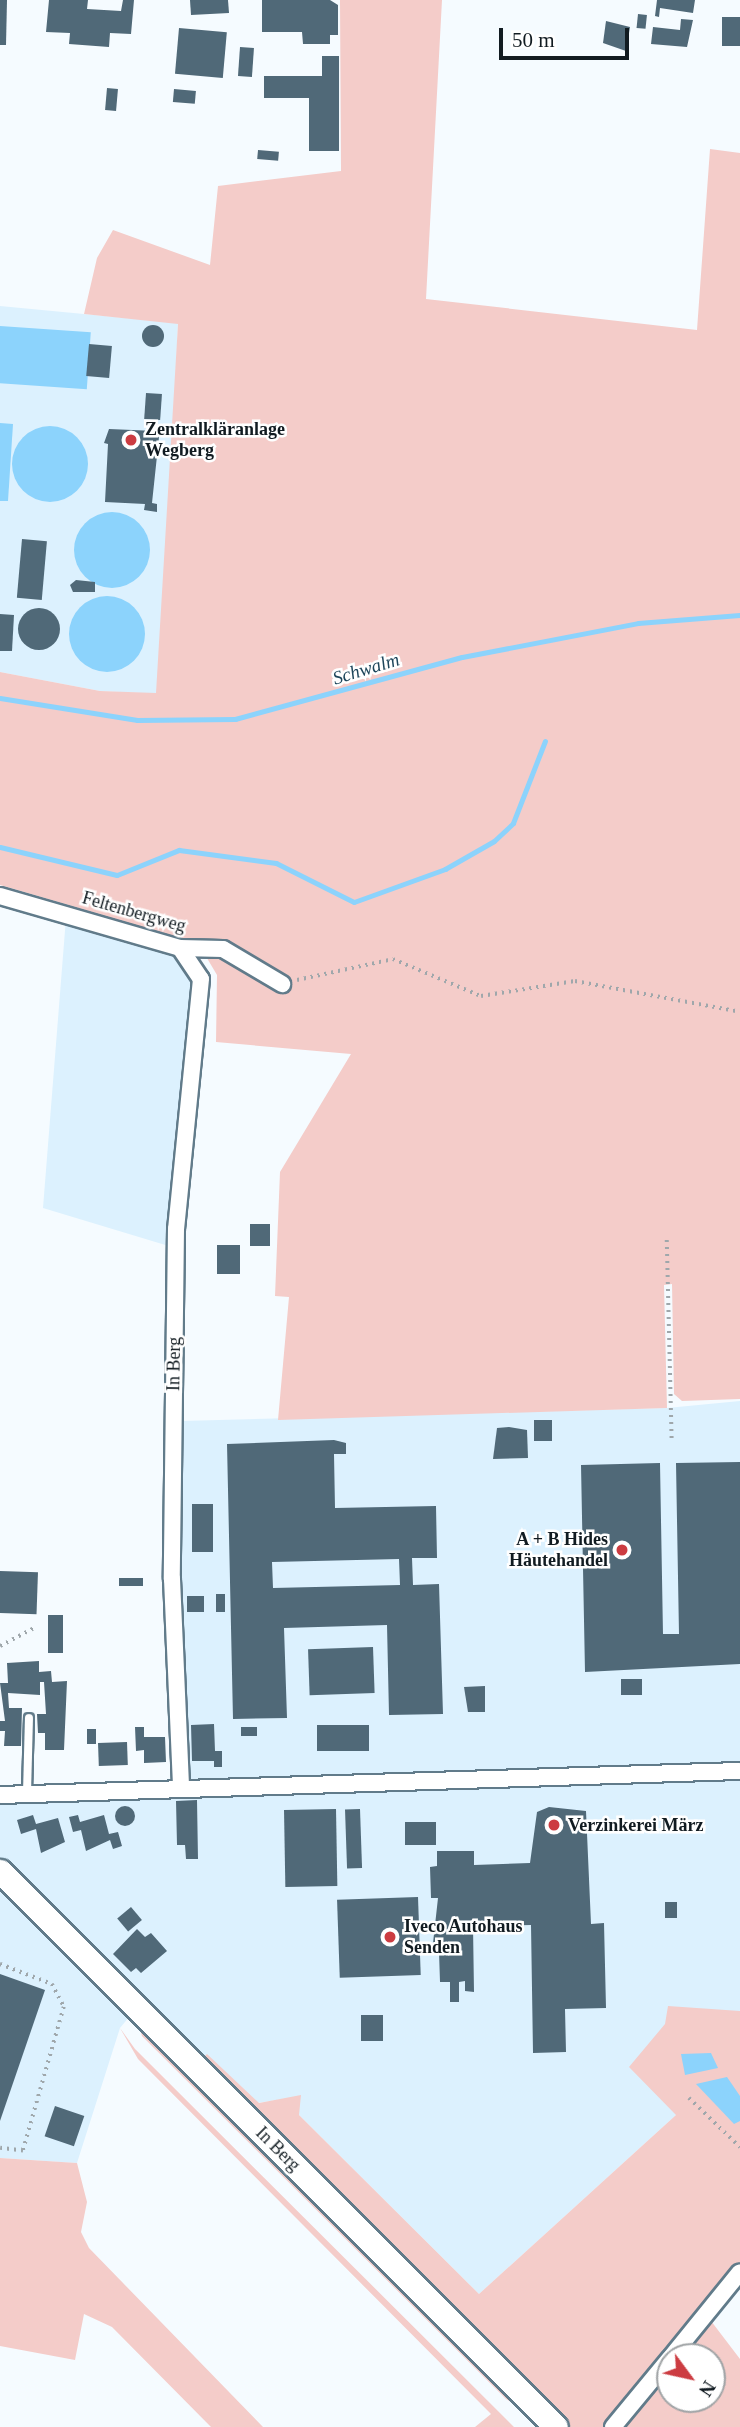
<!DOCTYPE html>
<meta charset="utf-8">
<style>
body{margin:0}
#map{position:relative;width:740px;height:2427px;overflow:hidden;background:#f5fbff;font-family:Georgia,serif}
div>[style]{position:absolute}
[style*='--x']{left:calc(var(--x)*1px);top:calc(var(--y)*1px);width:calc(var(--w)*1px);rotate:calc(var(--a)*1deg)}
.built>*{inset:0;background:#dcf1fe}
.green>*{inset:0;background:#f4ccc9}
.water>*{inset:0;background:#8cd3fc;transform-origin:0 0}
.round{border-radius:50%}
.stream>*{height:5px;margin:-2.5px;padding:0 2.5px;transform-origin:2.5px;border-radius:2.5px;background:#8cd3fc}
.building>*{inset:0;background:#506978;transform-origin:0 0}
.path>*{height:3.5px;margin-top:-1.75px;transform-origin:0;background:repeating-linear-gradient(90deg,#9fa7ab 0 2px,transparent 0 7px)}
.roads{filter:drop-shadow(2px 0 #617b8a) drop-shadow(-2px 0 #617b8a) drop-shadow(0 2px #617b8a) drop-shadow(0 -2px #617b8a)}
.lane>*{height:8px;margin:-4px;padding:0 4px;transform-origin:4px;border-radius:4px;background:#fff}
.street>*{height:16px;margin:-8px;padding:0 8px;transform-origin:8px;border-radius:8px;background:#fff}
.secondary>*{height:23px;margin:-11.5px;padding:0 11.5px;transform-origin:11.5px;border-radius:11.5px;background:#fff}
.dots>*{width:19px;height:19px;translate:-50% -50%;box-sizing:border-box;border:4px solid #fff;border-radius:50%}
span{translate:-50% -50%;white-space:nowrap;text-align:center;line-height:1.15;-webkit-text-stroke:5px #fff;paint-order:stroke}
.poi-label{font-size:18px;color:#111b21;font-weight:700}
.left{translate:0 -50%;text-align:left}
.right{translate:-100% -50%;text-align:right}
.street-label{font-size:18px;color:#111b21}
.water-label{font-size:19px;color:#1e465b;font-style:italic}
.north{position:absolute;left:656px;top:2343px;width:70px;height:70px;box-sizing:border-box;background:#fff;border:2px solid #a0a4a6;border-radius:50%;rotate:123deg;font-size:19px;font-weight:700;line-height:28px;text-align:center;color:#111b21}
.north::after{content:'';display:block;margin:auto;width:24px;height:32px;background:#cc3c41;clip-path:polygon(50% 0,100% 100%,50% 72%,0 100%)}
.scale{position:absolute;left:499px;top:28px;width:130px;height:32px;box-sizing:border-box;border:4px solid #111b21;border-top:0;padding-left:9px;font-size:21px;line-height:24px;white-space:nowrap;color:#111b21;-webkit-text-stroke:5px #fff;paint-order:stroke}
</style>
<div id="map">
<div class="built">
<i style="clip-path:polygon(0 306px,178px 323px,161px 694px,100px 691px,0 672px)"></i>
<i style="clip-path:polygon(66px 918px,178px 951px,199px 981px,172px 1247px,43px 1208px)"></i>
<i style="clip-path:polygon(740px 1401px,740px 2151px,676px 2115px,479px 2294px,283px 2099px,245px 2105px,143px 2000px,120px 2028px,77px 2163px,0 2158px,0 1805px,184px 1793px,178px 1567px,182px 1421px,667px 1408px)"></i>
</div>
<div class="green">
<i style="clip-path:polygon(340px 0,442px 0,426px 299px,697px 330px,710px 149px,740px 153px,740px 1399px,682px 1401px,674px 1394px,672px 1284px,664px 1285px,667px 1408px,278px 1420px,289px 1297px,275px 1296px,280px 1172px,351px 1054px,216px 1042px,217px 975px,198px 943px,0 885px,0 672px,100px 691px,156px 693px,178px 324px,84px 314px,97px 258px,113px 230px,210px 265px,218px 186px,341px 171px)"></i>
<i style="clip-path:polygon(668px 2006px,740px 2011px,740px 2265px,607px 2427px,568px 2427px,201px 2060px,207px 2054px,259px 2103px,301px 2095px,299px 2115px,479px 2294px,676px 2115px,629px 2067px,665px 2024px)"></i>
<i style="clip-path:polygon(136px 2017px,531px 2415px,506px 2399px,142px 2036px)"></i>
<i style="clip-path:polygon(120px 2028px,135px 2049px,514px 2427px,475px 2427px,491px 2414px,138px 2059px)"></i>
<i style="clip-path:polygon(0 2158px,77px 2163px,87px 2202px,81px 2232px,89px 2248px,263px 2427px,211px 2427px,112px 2327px,84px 2314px,75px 2360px,0 2346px)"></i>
<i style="clip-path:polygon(708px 2317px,740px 2359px,740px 2427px,620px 2427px,670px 2365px,670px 2399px,712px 2399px,712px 2357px,676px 2357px)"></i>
</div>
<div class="water">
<i style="left:0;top:326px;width:91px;height:57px;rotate:4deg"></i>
<i style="clip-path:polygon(0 423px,13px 424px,8px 501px,0 501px)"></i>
<i class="round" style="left:12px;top:426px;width:76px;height:76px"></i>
<i class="round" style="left:74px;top:512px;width:76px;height:76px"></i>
<i class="round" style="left:69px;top:596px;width:76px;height:76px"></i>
<i style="clip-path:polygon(711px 2053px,718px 2068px,685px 2075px,681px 2054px)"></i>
<i style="clip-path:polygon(727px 2077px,740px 2096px,740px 2121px,734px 2124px,696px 2084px)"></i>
</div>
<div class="stream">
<i style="--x:0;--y:698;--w:139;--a:9.1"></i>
<i style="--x:137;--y:720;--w:98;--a:-0.6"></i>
<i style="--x:235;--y:719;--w:235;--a:-15.3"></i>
<i style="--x:462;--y:657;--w:179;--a:-10.9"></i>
<i style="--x:638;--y:623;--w:102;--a:-4.5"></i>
<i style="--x:0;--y:847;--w:120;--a:13.5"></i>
<i style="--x:117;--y:875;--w:67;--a:-22"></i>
<i style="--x:179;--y:850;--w:98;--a:7.6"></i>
<i style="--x:276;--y:863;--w:87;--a:26.6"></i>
<i style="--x:354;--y:902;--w:97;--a:-19.9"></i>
<i style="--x:445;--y:869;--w:56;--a:-29.7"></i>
<i style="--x:494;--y:841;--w:26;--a:-43"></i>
<i style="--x:513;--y:823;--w:88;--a:-68.7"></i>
</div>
<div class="building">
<i style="clip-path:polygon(0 0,7px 0,6px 45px,0 45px)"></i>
<i style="clip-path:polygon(49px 0,88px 0,87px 9px,121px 11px,123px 0,134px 0,131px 34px,110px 33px,109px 47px,69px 44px,70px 33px,46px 32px)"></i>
<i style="clip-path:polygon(190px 0,228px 0,229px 13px,191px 15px)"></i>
<i style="clip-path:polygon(262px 0,330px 0,338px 5px,338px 35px,330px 35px,330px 44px,303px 44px,302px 32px,262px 32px)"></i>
<i style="clip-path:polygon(657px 0,695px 0,693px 13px,660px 8px,659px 17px,655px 16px)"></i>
<i style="left:638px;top:14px;width:9px;height:14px;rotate:6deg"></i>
<i style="left:722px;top:17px;width:18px;height:29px"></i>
<i style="clip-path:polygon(681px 19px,693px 20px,687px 47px,651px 44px,653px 27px,680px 30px)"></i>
<i style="clip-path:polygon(606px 21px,630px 27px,626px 51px,603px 43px)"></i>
<i style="left:179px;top:28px;width:48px;height:46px;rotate:5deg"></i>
<i style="left:240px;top:47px;width:14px;height:29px;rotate:4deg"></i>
<i style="clip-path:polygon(322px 56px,339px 56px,339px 151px,309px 151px,309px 98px,264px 98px,264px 76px,322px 76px)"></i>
<i style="left:107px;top:88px;width:11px;height:22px;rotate:5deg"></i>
<i style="left:174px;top:89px;width:22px;height:13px;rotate:5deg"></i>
<i style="left:258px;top:150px;width:21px;height:9px;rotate:5deg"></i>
<i class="round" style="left:142px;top:325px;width:22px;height:22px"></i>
<i style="left:89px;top:344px;width:23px;height:32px;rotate:5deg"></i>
<i style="left:146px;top:393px;width:16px;height:26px;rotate:4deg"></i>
<i style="clip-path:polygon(109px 429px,156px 431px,159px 437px,152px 503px,157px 504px,157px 512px,144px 510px,145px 504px,105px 502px,108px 444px,104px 443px)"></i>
<i style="left:22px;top:539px;width:25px;height:59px;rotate:5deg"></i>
<i style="clip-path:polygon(76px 580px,95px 582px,95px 592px,73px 592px,70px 585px)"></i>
<i class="round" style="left:18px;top:608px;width:42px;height:42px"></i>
<i style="clip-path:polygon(0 614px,14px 615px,12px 651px,0 651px)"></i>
<i style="left:250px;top:1224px;width:20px;height:22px"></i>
<i style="left:217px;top:1245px;width:23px;height:29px"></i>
<i style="left:534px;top:1420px;width:18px;height:21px"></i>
<i style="clip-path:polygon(509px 1427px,527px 1430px,528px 1458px,493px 1459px,497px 1428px)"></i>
<i style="clip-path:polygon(evenodd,334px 1440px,346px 1443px,346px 1454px,334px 1454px,335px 1508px,436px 1506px,437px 1558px,412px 1558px,413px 1585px,439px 1584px,443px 1714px,389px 1715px,387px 1625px,284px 1628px,287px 1718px,233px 1719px,227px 1444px,334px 1440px,399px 1559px,400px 1585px,273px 1588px,272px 1562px,399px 1559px)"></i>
<i style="clip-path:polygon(740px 1462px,740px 1664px,585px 1672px,581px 1465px,660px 1463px,663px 1634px,679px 1634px,676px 1463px)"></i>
<i style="left:192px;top:1504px;width:21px;height:48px"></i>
<i style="left:0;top:1571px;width:38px;height:42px;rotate:2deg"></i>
<i style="left:119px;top:1578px;width:24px;height:8px"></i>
<i style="left:216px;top:1594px;width:9px;height:18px"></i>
<i style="left:187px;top:1596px;width:17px;height:16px"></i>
<i style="left:48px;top:1615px;width:15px;height:38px"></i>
<i style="left:373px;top:1647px;width:46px;height:65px;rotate:88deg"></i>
<i style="clip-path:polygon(39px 1661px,39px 1672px,51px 1671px,52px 1682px,67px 1681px,64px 1750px,45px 1750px,45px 1733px,38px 1733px,37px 1714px,46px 1714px,44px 1682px,40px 1682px,40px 1695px,8px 1693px,9px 1708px,22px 1708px,21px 1746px,4px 1746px,5px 1731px,0 1731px,0 1721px,5px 1721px,0 1683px,8px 1683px,7px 1663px)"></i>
<i style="left:621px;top:1679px;width:21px;height:16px"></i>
<i style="clip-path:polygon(485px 1686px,485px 1712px,468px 1712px,464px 1687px)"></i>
<i style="clip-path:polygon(214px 1724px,215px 1751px,222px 1751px,222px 1767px,214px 1767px,214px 1761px,192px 1761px,191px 1725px)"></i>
<i style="left:317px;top:1725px;width:52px;height:26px"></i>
<i style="clip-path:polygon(135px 1727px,144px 1727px,144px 1737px,165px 1737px,166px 1762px,144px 1763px,144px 1750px,136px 1751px)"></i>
<i style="left:241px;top:1727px;width:16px;height:9px"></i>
<i style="left:87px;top:1729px;width:9px;height:15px"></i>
<i style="left:127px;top:1742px;width:23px;height:29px;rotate:88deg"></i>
<i style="clip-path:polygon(197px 1800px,198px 1859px,186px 1859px,185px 1845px,177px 1845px,176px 1801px)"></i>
<i class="round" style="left:115px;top:1806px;width:20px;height:20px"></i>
<i style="clip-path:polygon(549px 1807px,586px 1811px,591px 1924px,604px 1923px,606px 2008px,565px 2009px,566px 2052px,533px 2053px,531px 1925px,473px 1926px,474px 1992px,465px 1991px,465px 1981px,459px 1982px,459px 2002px,450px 2002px,450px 1982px,440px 1982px,439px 1952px,432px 1952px,438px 1898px,431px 1898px,430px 1867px,437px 1866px,437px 1851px,474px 1851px,474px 1865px,530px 1863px,537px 1812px)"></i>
<i style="left:336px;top:1809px;width:77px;height:52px;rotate:89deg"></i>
<i style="left:360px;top:1809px;width:59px;height:15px;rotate:88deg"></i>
<i style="clip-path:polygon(33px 1815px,36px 1824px,58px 1818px,65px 1842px,41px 1853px,36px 1829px,21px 1834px,17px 1820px)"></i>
<i style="clip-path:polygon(78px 1815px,80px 1822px,104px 1815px,109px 1834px,118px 1832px,122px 1846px,113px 1849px,110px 1840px,86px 1851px,81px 1830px,73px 1832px,69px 1817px)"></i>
<i style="left:436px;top:1822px;width:23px;height:31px;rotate:90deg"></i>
<i style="left:418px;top:1897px;width:78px;height:81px;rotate:88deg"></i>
<i style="left:665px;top:1902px;width:12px;height:16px"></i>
<i style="left:131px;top:1907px;width:17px;height:18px;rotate:50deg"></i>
<i style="clip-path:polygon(137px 1929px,145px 1937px,151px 1933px,167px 1951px,141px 1973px,136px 1968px,131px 1972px,113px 1954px)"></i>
<i style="clip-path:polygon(0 1974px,45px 1990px,0 2121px)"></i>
<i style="left:383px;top:2015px;width:26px;height:22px;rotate:90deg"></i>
<i style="left:55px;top:2106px;width:31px;height:32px;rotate:19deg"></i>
</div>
<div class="path">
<i style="--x:297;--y:980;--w:98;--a:-12.3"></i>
<i style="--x:393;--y:959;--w:95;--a:22.8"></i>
<i style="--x:481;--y:996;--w:95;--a:-9.1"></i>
<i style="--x:575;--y:981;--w:168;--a:10.6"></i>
<i style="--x:667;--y:1240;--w:200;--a:88.6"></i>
<i style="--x:0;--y:1646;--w:40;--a:-28"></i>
<i style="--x:0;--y:1964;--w:56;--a:21"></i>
<i style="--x:52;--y:1984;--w:26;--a:62"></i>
<i style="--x:64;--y:2007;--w:150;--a:105.9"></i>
<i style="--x:23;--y:2151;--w:23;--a:-173"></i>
<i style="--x:689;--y:2098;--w:71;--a:43.9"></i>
</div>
<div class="roads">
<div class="lane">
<i style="--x:27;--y:1793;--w:75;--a:-88.5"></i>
</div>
<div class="street">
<i style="--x:0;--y:896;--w:187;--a:16.1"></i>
<i style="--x:180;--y:948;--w:43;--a:1.3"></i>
<i style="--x:223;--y:949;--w:69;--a:30.7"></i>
<i style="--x:180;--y:948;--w:37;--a:56"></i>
<i style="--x:201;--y:979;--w:251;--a:95.7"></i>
<i style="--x:176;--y:1229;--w:350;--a:90.7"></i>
<i style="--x:172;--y:1579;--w:208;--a:87.5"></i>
<i style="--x:0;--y:1795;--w:740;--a:-1.86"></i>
<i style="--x:671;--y:2357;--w:109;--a:-50.9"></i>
<i style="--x:613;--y:2427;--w:89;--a:-50.4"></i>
</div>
<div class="secondary">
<i style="--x:0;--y:1871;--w:786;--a:45"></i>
</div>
</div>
<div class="dots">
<i style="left:131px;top:440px;background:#cc3c41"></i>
<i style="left:622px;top:1550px;background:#cc3c41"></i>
<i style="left:554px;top:1825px;background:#cc3c41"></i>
<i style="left:390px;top:1937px;background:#cc3c41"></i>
</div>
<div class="poi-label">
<span class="left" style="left:145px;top:440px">Zentralkläranlage<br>Wegberg</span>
<span class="right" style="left:608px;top:1550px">A + B Hides<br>Häutehandel</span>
<span class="left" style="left:568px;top:1825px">Verzinkerei März</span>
<span class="left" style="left:404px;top:1937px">Iveco Autohaus<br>Senden</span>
</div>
<div class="street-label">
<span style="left:134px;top:912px;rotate:16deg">Feltenbergweg</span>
<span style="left:174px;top:1364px;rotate:-89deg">In Berg</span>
<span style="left:278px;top:2149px;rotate:45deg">In Berg</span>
</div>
<div class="water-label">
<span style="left:366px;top:669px;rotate:-17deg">Schwalm</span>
</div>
<div class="north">N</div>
<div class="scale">50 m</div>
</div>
